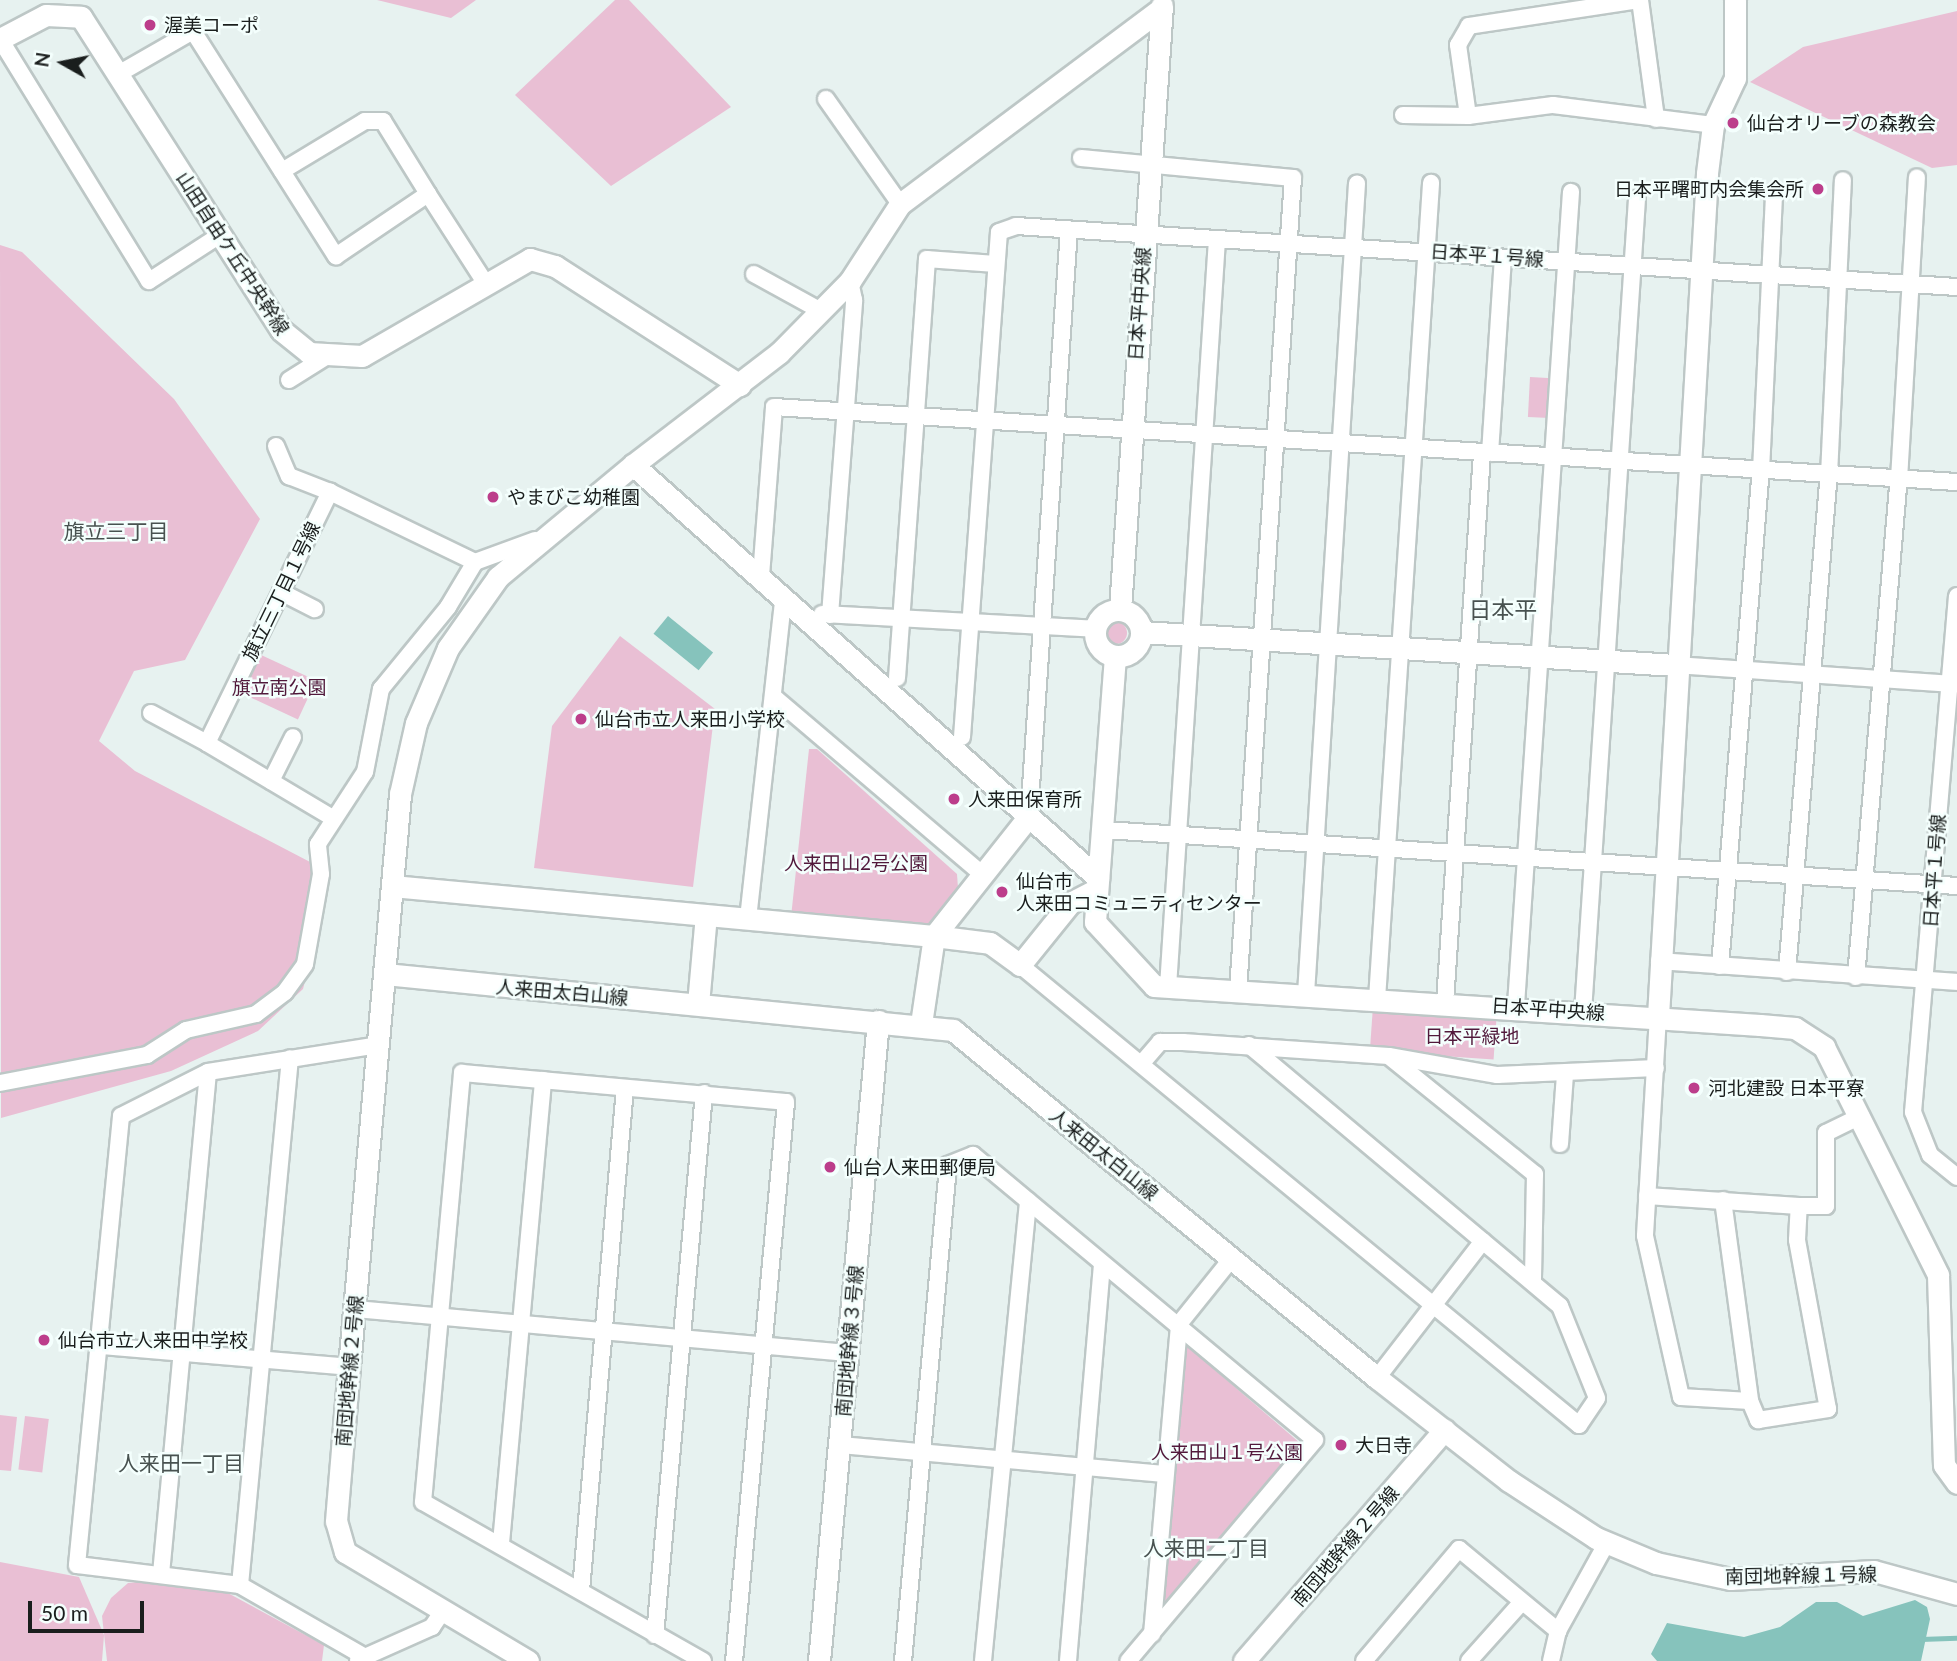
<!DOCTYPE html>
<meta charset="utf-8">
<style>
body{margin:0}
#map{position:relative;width:1957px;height:1661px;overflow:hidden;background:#e7f2f0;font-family:Lato,"Noto Sans JP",sans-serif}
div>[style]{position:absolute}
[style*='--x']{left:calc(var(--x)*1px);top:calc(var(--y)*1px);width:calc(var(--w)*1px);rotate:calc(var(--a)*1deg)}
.green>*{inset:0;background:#e9bfd4;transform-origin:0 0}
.round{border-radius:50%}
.water>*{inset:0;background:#86c3bc;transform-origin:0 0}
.stream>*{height:4.5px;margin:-2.25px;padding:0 2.25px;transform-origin:2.25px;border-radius:2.25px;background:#86c3bc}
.roads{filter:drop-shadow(2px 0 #bdc7c6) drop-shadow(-2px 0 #bdc7c6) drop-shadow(0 2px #bdc7c6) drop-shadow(0 -2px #bdc7c6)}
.minor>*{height:16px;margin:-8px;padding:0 8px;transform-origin:8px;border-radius:8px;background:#fff}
.tertiary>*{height:21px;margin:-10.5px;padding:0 10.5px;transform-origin:10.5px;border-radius:10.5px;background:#fff}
.tertiary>.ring{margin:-10.5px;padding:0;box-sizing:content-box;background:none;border:21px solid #fff;border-radius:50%}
.dots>*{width:19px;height:19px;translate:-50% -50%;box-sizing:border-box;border:4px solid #f4fffd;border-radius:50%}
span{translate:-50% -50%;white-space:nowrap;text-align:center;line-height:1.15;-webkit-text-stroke:5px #f4fffd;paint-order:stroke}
.poi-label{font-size:19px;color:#1a1e1d}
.left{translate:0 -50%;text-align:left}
.right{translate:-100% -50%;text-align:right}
.street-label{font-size:19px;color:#1a1e1d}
.park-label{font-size:19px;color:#51193b}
.neighbourhood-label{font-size:21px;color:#485250}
.quarter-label{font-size:23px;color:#485250}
.north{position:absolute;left:28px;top:28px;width:70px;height:70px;-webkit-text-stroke:5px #f4fffd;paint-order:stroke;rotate:279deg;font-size:19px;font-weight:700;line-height:28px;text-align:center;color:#1a1e1d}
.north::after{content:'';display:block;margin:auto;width:24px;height:32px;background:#1a1e1d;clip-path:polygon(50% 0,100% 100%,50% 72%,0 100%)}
.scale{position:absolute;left:28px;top:1601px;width:116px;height:32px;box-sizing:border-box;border:4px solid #1a1e1d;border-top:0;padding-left:9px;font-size:21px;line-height:24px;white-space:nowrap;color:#1a1e1d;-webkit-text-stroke:5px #f4fffd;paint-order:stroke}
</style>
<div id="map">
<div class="green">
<i style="clip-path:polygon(377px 0,476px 0,451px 18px)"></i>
<i style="clip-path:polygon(615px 0,629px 0,731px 107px,611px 186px,515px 95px)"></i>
<i style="clip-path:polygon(1957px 11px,1957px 165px,1932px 168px,1750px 82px,1803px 47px)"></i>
<i style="clip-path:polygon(0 245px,22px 252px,174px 399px,260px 519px,185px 660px,134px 671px,99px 741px,135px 771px,312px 863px,320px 923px,303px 989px,258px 1031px,171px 1071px,1px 1118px)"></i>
<i style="left:1530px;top:377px;width:22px;height:40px;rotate:3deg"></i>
<i class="round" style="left:1105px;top:622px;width:22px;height:22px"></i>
<i style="clip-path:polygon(620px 636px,715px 709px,693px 887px,534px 868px,552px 726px)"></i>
<i style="left:259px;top:654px;width:63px;height:43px;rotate:25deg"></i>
<i style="clip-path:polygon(809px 749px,817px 749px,957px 874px,958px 888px,929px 923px,917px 928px,791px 917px)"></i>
<i style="left:1373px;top:1006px;width:124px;height:45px;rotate:4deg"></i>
<i style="clip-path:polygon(1185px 1344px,1300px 1443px,1165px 1611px,1160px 1609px)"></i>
<i style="clip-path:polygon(0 1415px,17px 1417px,11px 1471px,0 1470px)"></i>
<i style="left:25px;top:1416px;width:24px;height:54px;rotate:7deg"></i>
<i style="clip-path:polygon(0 1562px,79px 1577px,104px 1635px,102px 1661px,0 1661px)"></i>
<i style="clip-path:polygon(157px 1580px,226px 1592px,324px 1645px,322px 1661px,107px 1661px,102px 1616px,111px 1598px,128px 1583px)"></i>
</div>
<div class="water">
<i style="left:668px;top:616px;width:58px;height:23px;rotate:39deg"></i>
<i style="clip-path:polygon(1915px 1600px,1927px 1607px,1930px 1619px,1921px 1661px,1657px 1661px,1651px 1654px,1667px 1623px,1744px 1637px,1780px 1627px,1816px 1602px,1837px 1602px,1863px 1616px)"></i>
</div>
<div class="stream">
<i style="--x:1921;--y:1639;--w:36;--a:-2"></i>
</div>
<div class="roads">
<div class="minor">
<i style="--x:1640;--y:0;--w:120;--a:82.3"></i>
<i style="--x:0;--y:39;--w:284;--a:58.4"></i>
<i style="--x:149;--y:281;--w:81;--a:-32.9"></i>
<i style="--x:120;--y:73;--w:84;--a:-29.9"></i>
<i style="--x:193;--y:31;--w:267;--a:57.6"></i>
<i style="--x:336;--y:256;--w:111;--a:-34"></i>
<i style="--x:428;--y:194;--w:103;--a:57.2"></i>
<i style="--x:826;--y:99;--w:128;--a:54.8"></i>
<i style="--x:1403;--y:115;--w:65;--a:0.9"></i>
<i style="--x:1468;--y:116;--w:86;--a:-7.4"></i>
<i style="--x:1553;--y:105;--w:161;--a:7.1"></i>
<i style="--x:1468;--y:116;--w:72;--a:-98"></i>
<i style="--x:1458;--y:45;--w:22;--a:-60"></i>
<i style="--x:1469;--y:26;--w:172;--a:-8.7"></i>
<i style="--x:1081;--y:158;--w:213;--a:5.4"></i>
<i style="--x:1293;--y:178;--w:814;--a:93.87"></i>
<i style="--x:282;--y:171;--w:97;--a:-31.1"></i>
<i style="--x:365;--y:121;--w:18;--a:0"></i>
<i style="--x:383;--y:121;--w:86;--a:58.3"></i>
<i style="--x:754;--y:274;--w:77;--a:28.9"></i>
<i style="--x:289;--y:380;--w:41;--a:-32.2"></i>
<i style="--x:276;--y:446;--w:33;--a:67"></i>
<i style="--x:289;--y:476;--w:44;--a:21.3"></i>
<i style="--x:1490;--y:453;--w:195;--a:-86.2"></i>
<i style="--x:761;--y:576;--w:169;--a:-85.6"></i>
<i style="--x:774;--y:407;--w:1185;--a:3.63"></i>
<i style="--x:281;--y:592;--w:38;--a:27"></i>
<i style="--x:1957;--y:596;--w:518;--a:94.87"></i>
<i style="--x:1913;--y:1112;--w:46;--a:68.4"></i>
<i style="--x:1930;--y:1155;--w:35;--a:39"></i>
<i style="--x:822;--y:614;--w:274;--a:3.1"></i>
<i style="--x:830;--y:615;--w:316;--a:-85.6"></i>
<i style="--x:854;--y:300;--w:19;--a:-102"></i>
<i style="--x:1676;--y:665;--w:281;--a:3.9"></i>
<i style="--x:897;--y:678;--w:420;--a:-85.9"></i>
<i style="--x:927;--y:259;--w:68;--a:4.2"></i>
<i style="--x:774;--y:697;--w:273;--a:40.4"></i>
<i style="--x:151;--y:713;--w:64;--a:28.2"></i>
<i style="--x:962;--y:737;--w:506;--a:-85.81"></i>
<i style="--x:999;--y:232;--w:18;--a:-19"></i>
<i style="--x:1016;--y:226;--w:943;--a:3.71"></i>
<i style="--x:271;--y:781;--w:49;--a:-63.4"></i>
<i style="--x:1029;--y:816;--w:588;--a:-86.1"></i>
<i style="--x:331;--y:817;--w:144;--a:-149.2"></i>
<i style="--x:207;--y:743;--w:280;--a:-63.9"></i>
<i style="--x:330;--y:492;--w:161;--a:25.8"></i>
<i style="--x:1105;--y:830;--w:854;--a:3.76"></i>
<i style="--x:748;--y:919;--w:320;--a:-83.7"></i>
<i style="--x:1659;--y:961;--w:299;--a:4"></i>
<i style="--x:1020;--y:965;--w:724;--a:39.45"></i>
<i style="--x:1579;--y:1425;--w:32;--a:-56"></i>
<i style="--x:1597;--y:1398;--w:99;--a:-111.9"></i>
<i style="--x:1560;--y:1306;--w:406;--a:-140"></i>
<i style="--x:1720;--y:966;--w:497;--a:-85.3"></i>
<i style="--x:1761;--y:471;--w:272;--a:-87.3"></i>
<i style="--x:1787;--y:972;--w:499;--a:-85.2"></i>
<i style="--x:1829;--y:475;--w:295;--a:-87.3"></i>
<i style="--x:1856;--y:977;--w:500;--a:-85.1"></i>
<i style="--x:1899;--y:479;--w:302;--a:-86.6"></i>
<i style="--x:1168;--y:987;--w:749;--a:-86.25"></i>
<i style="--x:1306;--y:994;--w:812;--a:-86.4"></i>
<i style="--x:1377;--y:999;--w:818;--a:-86.21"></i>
<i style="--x:1445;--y:1002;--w:550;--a:-86.14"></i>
<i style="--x:1516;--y:1005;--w:815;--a:-86.13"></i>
<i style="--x:1583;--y:1012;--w:815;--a:-86.2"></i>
<i style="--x:1658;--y:1016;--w:220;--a:93.4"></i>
<i style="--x:1645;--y:1236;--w:165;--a:77.4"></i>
<i style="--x:1681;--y:1397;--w:69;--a:3.3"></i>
<i style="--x:1750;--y:1401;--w:21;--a:67"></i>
<i style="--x:1758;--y:1420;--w:71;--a:-8.9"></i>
<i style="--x:1828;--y:1409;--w:172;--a:-100.4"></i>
<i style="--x:1797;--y:1240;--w:34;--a:-87"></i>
<i style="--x:1799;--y:1206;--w:27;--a:0"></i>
<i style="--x:1826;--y:1206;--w:73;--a:-90"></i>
<i style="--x:1826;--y:1133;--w:39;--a:-26"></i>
<i style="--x:1391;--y:1058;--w:185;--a:38.9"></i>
<i style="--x:1535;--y:1174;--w:107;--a:91.1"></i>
<i style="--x:1142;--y:1063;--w:28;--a:-49"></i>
<i style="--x:1160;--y:1042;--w:23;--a:0"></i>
<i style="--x:1183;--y:1042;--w:206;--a:3.9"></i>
<i style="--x:1389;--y:1056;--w:110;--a:10"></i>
<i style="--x:1497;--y:1075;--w:159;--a:-2.5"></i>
<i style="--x:0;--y:1083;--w:150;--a:-10.8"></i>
<i style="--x:147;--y:1055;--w:46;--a:-32.7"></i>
<i style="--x:186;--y:1030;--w:72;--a:-12.9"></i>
<i style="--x:256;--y:1014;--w:36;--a:-37"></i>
<i style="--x:285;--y:992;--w:34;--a:-54"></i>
<i style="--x:305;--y:964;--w:91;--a:-79.9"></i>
<i style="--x:321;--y:874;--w:30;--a:-96"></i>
<i style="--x:318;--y:844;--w:86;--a:-56.9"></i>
<i style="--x:365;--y:772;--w:85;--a:-79.1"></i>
<i style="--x:381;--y:689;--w:106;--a:-50.7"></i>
<i style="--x:448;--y:607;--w:52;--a:-59"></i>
<i style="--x:475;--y:562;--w:64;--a:-20.1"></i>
<i style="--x:1560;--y:1144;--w:69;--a:-85.9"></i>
<i style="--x:1647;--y:1196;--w:152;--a:3.8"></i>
<i style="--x:1723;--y:1200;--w:203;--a:82.3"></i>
<i style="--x:355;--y:1309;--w:495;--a:5.1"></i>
<i style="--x:101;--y:1346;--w:249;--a:4.8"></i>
<i style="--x:1377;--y:1378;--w:173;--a:-52.3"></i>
<i style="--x:840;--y:1445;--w:326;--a:5.1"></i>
<i style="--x:501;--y:1543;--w:465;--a:-84.8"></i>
<i style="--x:161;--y:1574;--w:504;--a:-84.65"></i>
<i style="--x:240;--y:1585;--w:529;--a:-84.58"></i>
<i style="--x:581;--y:1590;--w:504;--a:-84.99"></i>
<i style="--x:1152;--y:1634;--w:311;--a:-85"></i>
<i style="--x:1179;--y:1324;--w:85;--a:-51.2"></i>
<i style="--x:655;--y:1635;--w:544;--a:-84.83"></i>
<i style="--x:365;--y:1657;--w:144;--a:-150.1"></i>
<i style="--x:240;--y:1585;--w:164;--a:-173"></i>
<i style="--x:77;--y:1565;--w:451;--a:-84.4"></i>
<i style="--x:121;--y:1116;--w:97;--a:-26.8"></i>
<i style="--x:208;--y:1072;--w:172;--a:-9"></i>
<i style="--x:358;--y:1660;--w:81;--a:-24"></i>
<i style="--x:432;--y:1627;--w:18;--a:-56"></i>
<i style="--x:703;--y:1661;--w:322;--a:-150.4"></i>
<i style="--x:423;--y:1502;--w:431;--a:-84.8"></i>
<i style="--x:462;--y:1073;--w:325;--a:5.1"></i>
<i style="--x:786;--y:1102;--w:561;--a:95.31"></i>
<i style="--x:903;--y:1661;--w:498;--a:-84.8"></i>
<i style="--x:948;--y:1165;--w:27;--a:-22"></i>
<i style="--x:973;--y:1155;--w:445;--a:39.8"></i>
<i style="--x:1315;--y:1440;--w:289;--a:130.2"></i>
<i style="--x:983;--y:1661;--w:462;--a:-84.4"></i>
<i style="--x:1068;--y:1661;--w:396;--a:-85.1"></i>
<i style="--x:1364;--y:1661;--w:147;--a:-49.7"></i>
<i style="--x:1459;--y:1549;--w:129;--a:39.6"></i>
<i style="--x:1469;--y:1661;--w:78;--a:-48.1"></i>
<i style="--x:1551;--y:1661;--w:31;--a:-77"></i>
<i style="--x:1558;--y:1631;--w:99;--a:-61.1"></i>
</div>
<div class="tertiary">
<i style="--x:0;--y:39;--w:52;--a:-27.6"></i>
<i style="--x:46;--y:15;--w:35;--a:3"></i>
<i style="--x:81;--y:17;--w:371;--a:57.4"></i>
<i style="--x:281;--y:330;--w:36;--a:39"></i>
<i style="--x:309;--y:353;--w:53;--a:3.2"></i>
<i style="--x:362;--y:356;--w:194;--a:-30"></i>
<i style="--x:530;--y:259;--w:26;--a:16"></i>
<i style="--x:555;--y:266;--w:220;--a:32.8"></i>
<i style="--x:1120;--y:609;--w:605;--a:-86.02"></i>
<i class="ring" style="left:1095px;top:610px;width:25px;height:25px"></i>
<i style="--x:1142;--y:632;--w:535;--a:3.54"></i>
<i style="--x:1115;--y:656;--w:267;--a:94.3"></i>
<i style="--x:1095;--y:922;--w:87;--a:47.3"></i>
<i style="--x:1154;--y:986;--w:607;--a:3.68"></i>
<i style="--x:1760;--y:1025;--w:35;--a:5"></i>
<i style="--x:1795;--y:1028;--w:35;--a:33"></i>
<i style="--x:1824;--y:1047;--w:255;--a:63.4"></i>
<i style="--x:1938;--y:1275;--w:190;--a:88.2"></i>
<i style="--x:1944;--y:1465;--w:22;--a:54"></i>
<i style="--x:1098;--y:878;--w:622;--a:-138.39"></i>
<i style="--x:633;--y:465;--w:184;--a:-37.5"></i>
<i style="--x:779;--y:353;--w:101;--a:-45.4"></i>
<i style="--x:850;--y:281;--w:92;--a:-57"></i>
<i style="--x:900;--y:204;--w:322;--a:-36.8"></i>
<i style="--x:392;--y:886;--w:544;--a:5.27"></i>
<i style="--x:934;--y:936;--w:56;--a:7.1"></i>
<i style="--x:990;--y:943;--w:37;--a:36"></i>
<i style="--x:1020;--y:965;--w:80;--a:-51.1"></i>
<i style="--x:1070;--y:903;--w:25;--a:-27"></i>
<i style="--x:385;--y:974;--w:571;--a:5.63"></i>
<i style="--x:953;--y:1030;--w:549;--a:39.38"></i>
<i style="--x:1377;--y:1378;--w:167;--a:38"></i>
<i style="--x:1509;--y:1481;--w:104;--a:33.2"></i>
<i style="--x:1596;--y:1538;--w:65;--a:22.6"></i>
<i style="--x:1656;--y:1563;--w:76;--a:12.2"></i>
<i style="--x:1730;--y:1579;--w:144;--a:-3.2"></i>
<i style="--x:1874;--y:1571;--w:86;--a:15.5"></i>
<i style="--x:698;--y:1004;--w:89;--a:-84.9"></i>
<i style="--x:1658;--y:1016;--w:844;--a:-86.67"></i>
<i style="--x:1707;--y:173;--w:48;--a:-82.9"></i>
<i style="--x:1713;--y:125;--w:52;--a:-64.9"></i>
<i style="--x:1735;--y:78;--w:78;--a:-90"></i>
<i style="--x:921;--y:1024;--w:89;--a:-81.6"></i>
<i style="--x:934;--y:936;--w:153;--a:-51.6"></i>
<i style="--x:528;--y:1661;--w:213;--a:-149.2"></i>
<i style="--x:345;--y:1552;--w:32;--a:-106"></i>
<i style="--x:336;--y:1521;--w:155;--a:-85.2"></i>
<i style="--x:349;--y:1367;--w:575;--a:-84.91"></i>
<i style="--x:400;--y:794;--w:73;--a:-77.3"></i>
<i style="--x:416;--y:723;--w:82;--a:-66.9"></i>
<i style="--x:448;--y:648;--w:87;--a:-54.8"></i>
<i style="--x:498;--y:577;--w:175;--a:-39.7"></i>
<i style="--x:819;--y:1661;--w:643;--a:-84.73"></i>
<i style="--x:1244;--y:1661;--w:306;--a:-49.1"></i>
</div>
</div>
<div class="dots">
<i style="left:150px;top:25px;background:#bc3e8b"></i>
<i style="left:1733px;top:123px;background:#bc3e8b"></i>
<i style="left:1818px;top:189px;background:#bc3e8b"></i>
<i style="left:493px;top:497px;background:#bc3e8b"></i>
<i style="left:581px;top:719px;background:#bc3e8b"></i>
<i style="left:954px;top:799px;background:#bc3e8b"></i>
<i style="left:1002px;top:892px;background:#bc3e8b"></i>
<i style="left:1694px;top:1088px;background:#bc3e8b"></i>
<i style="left:830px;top:1167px;background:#bc3e8b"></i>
<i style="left:44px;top:1340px;background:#bc3e8b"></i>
<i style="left:1341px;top:1445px;background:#bc3e8b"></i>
</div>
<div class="poi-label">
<span class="left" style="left:164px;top:25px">渥美コーポ</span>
<span class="left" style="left:1747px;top:123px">仙台オリーブの森教会</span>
<span class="right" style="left:1804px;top:189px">日本平曙町内会集会所</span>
<span class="left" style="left:507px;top:497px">やまびこ幼稚園</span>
<span class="left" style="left:595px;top:719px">仙台市立人来田小学校</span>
<span class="left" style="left:968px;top:799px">人来田保育所</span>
<span class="left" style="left:1016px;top:892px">仙台市<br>人来田コミュニティセンター</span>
<span class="left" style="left:1708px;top:1088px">河北建設 日本平寮</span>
<span class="left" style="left:844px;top:1167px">仙台人来田郵便局</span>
<span class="left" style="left:58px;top:1340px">仙台市立人来田中学校</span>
<span class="left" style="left:1355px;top:1445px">大日寺</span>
</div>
<div class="street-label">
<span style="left:233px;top:253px;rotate:57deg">山田自由ケ丘中央幹線</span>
<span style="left:1487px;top:255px;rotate:4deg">日本平１号線</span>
<span style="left:1139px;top:304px;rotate:-86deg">日本平中央線</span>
<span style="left:281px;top:591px;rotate:-64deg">旗立三丁目１号線</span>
<span style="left:1934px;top:871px;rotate:-86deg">日本平１号線</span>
<span style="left:562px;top:992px;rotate:5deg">人来田太白山線</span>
<span style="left:1548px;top:1009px;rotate:4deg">日本平中央線</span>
<span style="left:1104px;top:1154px;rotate:39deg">人来田太白山線</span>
<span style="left:849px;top:1341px;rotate:-85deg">南団地幹線３号線</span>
<span style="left:349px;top:1371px;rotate:-85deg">南団地幹線２号線</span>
<span style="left:1345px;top:1546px;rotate:-49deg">南団地幹線２号線</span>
<span style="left:1801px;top:1575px;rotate:-1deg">南団地幹線１号線</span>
</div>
<div class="park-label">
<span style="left:279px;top:687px">旗立南公園</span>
<span style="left:856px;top:863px">人来田山2号公園</span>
<span style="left:1472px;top:1036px">日本平緑地</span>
<span style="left:1227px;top:1452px">人来田山１号公園</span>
</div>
<div class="neighbourhood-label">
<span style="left:116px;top:531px">旗立三丁目</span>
<span style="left:181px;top:1463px">人来田一丁目</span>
<span style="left:1206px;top:1548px">人来田二丁目</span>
</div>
<div class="quarter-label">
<span style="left:1503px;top:609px">日本平</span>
</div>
<div class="north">N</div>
<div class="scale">50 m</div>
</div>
